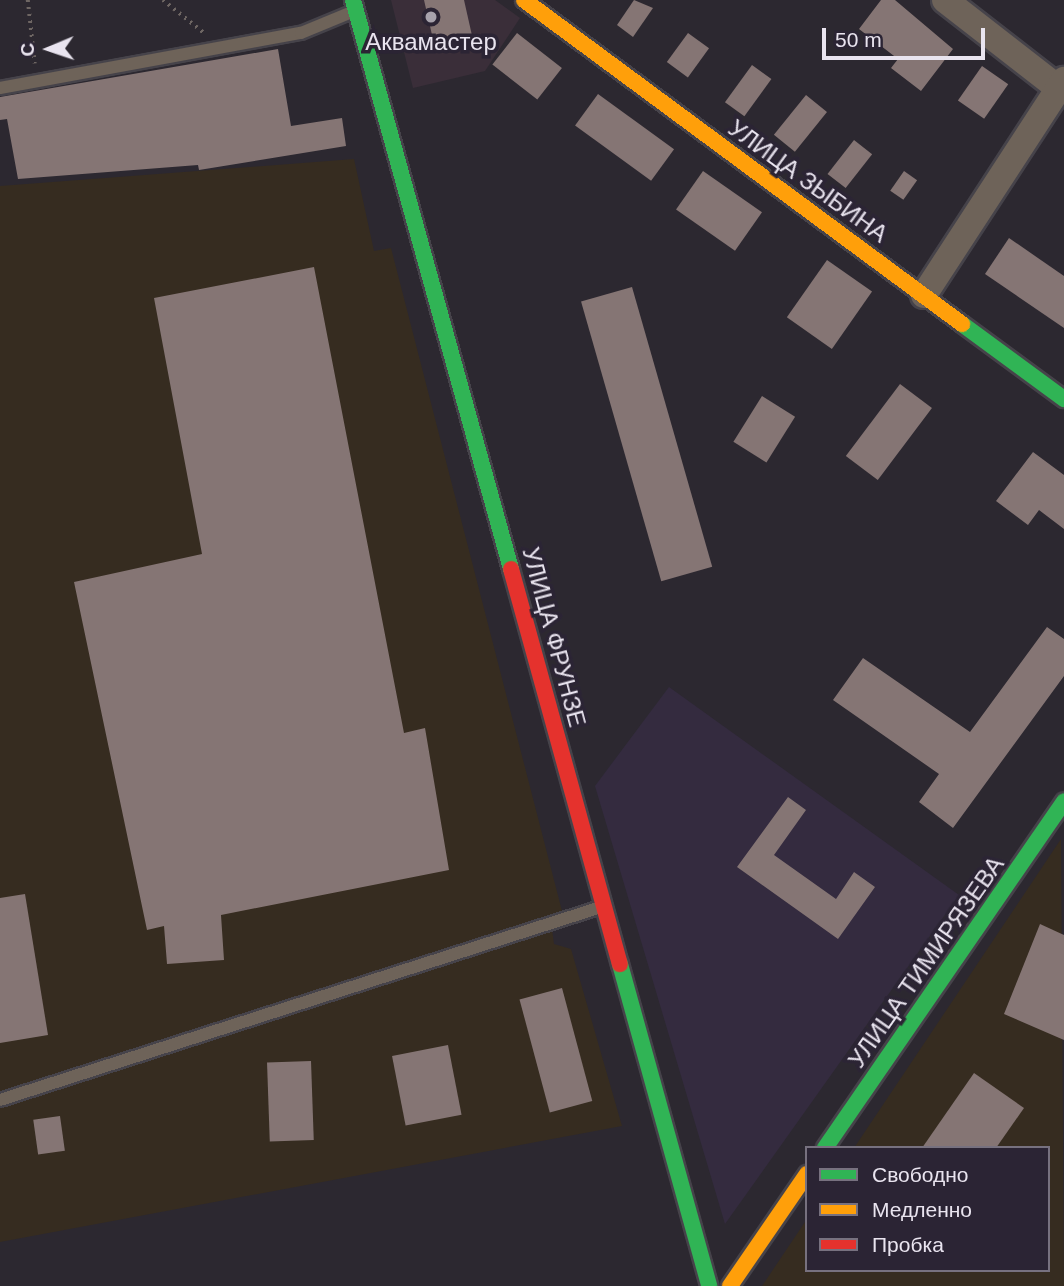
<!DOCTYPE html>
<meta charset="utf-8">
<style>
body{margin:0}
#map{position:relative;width:1064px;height:1286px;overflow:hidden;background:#2c2830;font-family:Helvetica,sans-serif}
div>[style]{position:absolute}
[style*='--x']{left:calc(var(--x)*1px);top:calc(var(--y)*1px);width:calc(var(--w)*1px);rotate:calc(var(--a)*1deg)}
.commercial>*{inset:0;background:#3a2e39}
.industrial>*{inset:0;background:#362c20}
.built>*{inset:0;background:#342b3f}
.building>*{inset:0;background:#857574;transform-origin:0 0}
.path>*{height:3.5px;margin-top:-1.75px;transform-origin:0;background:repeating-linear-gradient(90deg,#6e6663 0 2px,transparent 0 7px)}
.roads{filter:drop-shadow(2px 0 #46434a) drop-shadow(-2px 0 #46434a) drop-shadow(0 2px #46434a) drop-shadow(0 -2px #46434a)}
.lane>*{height:12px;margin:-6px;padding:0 6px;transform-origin:6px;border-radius:6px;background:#6e6359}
.street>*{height:26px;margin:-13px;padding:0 13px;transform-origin:13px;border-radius:13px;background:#6e6359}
.fast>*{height:16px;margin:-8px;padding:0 8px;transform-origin:8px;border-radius:8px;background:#30b455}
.slow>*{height:16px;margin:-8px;padding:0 8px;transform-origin:8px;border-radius:8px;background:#ff9f0a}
.jam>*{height:16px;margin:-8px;padding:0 8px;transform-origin:8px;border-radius:8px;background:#e5322d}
.dots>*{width:19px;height:19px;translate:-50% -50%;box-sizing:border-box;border:4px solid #2b2434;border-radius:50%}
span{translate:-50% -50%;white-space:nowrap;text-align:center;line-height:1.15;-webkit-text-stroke:7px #2b2434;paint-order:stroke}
.poi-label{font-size:24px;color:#e9e4ef}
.street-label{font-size:24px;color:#e9e4ef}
.legend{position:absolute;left:805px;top:1146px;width:245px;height:126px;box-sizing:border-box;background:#2b2434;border:2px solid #77717f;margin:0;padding:9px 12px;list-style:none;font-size:21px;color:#e9e4ef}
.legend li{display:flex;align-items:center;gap:14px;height:35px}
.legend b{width:35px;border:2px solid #77717f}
.north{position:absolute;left:14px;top:14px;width:70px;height:70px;-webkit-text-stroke:5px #2b2434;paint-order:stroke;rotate:268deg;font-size:19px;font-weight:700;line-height:28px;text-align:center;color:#e9e4ef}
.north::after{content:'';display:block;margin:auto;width:24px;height:32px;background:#e9e4ef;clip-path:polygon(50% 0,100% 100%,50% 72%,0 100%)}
.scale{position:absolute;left:822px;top:28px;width:163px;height:32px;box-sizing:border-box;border:4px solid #e9e4ef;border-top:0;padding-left:9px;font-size:21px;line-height:24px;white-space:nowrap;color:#e9e4ef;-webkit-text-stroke:5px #2b2434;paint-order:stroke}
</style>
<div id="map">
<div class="commercial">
<i style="clip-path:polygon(391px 0,495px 0,520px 18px,485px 71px,413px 88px)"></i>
</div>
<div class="industrial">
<i style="clip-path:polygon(354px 159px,374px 251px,391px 248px,562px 911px,551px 922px,554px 944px,571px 949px,622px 1126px,0 1242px,0 186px)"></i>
<i style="clip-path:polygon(1061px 839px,1064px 1286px,762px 1286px,807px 1219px,807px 1270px,1048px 1270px,1048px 1148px,854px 1148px)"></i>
</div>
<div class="built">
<i style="clip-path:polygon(669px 687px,959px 895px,725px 1224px,595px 786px)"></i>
</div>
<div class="building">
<i style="clip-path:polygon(424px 0,464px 0,473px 40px,435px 48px)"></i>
<i style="clip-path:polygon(634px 0,653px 8px,633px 37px,617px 25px)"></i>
<i style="clip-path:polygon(881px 0,895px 0,953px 49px,921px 91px,891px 68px,898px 59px,859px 29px)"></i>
<i style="left:517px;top:33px;width:57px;height:40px;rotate:38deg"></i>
<i style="left:688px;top:33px;width:26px;height:36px;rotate:36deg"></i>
<i style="clip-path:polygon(278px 49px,291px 126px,342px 118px,346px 146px,199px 170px,198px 165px,18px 179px,7px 119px,0 120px,0 97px)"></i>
<i style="left:752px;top:65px;width:24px;height:46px;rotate:36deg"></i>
<i style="left:982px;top:66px;width:32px;height:42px;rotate:35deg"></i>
<i style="left:598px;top:94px;width:94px;height:39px;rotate:36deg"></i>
<i style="left:806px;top:95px;width:27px;height:51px;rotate:39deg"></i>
<i style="left:854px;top:140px;width:23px;height:43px;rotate:38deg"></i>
<i style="left:703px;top:171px;width:72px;height:47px;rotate:35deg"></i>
<i style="left:904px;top:171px;width:16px;height:24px;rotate:35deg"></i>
<i style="clip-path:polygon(1009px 238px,1064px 276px,1064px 328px,985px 274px)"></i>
<i style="left:827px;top:260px;width:55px;height:70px;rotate:35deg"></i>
<i style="clip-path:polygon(314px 267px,404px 733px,425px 728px,449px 870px,221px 915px,224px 960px,167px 964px,164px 926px,147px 930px,74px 582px,202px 554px,154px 298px)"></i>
<i style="left:632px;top:287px;width:291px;height:53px;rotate:74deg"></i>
<i style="left:900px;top:384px;width:40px;height:90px;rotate:37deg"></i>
<i style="left:762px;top:396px;width:39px;height:54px;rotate:32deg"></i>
<i style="clip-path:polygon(1033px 452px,1064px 475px,1064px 529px,1039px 510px,1028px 525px,996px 501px)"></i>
<i style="clip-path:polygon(1047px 627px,1064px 639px,1064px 676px,953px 828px,919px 802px,939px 774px,833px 700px,863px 658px,970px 732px)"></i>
<i style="clip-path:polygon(788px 797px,806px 810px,774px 855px,836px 899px,854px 872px,875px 887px,838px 939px,737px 867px)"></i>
<i style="clip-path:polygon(25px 894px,48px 1035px,0 1043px,0 898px)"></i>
<i style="clip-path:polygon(1040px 924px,1064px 935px,1064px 1040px,1004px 1014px)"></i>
<i style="left:562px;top:988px;width:117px;height:44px;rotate:75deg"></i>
<i style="left:448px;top:1045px;width:71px;height:57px;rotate:79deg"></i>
<i style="left:311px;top:1061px;width:79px;height:44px;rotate:88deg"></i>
<i style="clip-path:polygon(974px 1073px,1024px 1108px,996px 1148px,922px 1148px)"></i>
<i style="left:60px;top:1116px;width:35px;height:27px;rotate:82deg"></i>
</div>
<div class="path">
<i style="--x:28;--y:0;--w:64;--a:83.8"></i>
<i style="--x:163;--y:0;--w:53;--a:38.8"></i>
</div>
<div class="roads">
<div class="lane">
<i style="--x:0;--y:88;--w:306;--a:-10.4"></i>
<i style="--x:301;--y:33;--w:55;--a:-22.4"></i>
<i style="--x:0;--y:1100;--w:631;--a:-17.8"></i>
</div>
<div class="street">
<i style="--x:945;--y:0;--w:143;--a:37.9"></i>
<i style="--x:924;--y:295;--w:257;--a:-56.9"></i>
</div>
<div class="fast">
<i style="--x:353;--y:0;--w:591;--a:74.48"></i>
<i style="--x:962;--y:324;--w:127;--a:36.3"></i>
<i style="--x:620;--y:964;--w:334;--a:74.5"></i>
<i style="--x:825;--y:1148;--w:421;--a:-55.4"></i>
</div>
<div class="slow">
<i style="--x:524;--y:0;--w:545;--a:36.49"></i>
<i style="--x:730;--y:1286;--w:136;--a:-55.5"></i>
</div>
<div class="jam">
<i style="--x:511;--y:569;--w:410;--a:74.6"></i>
</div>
</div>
<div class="dots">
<i style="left:431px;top:17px;background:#a7a2ac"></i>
</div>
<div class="poi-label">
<span style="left:431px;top:42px">Аквамастер</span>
</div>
<div class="street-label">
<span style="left:808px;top:181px;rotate:36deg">УЛИЦА ЗЫБИНА</span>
<span style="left:554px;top:637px;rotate:75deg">УЛИЦА ФРУНЗЕ</span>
<span style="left:926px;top:962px;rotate:-55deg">УЛИЦА ТИМИРЯЗЕВА</span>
</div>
<ul class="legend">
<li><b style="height:9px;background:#30b455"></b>Свободно</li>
<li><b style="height:9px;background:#ff9f0a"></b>Медленно</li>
<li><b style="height:9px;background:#e5322d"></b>Пробка</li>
</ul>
<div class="north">С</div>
<div class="scale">50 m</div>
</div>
